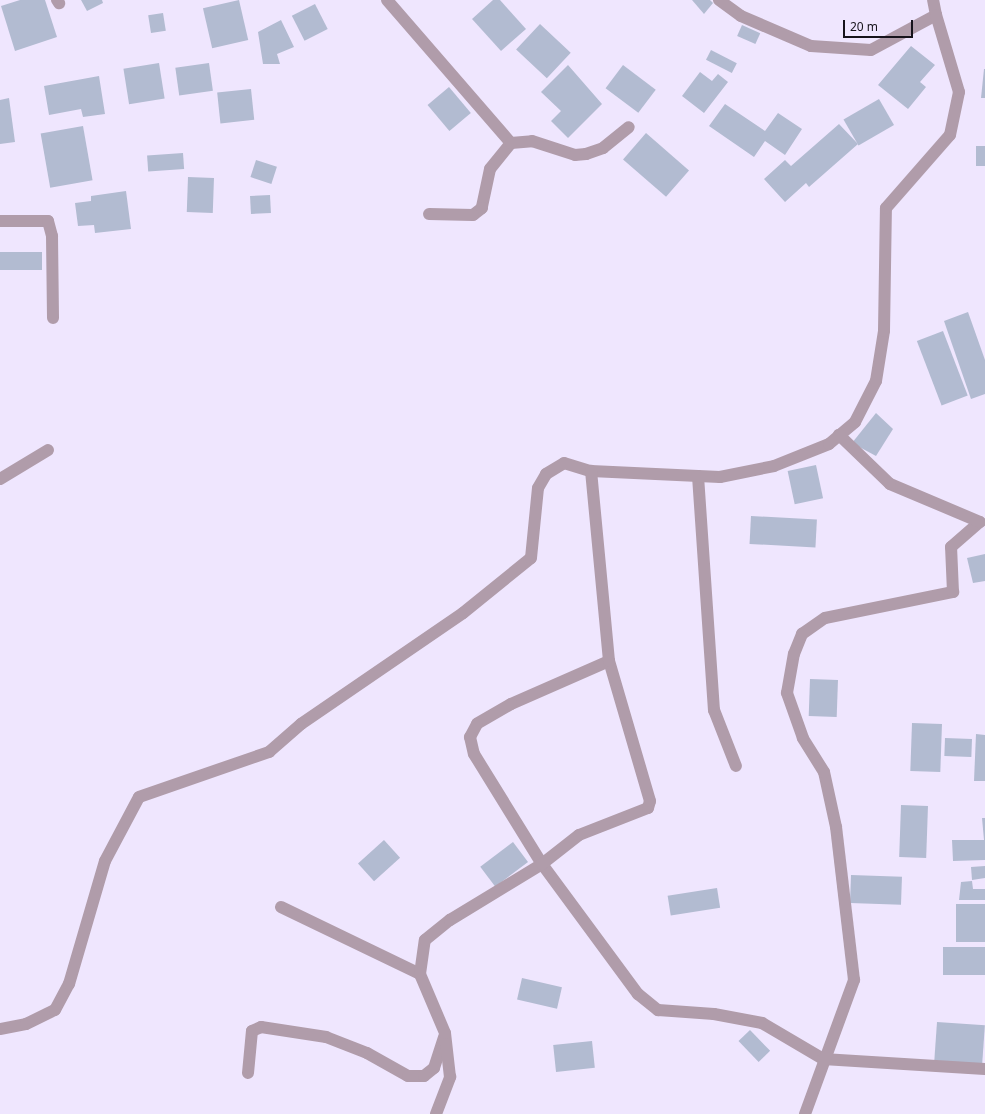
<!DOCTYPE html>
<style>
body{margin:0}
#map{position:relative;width:985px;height:1114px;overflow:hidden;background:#efe6fe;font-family:"Noto Sans",sans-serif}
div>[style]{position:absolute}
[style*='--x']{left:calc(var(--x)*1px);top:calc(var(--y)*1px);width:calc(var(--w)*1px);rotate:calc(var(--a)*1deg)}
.building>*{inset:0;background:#b2bbd1;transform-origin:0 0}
.street>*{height:12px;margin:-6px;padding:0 6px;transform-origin:6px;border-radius:6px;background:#b09caa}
span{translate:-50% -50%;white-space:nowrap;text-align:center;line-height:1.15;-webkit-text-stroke:4px #efe6fe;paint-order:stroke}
.scale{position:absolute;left:843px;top:20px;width:70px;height:18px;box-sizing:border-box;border:2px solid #16131b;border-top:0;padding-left:5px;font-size:12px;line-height:14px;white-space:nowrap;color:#16131b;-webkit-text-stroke:3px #efe6fe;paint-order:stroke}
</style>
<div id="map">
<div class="building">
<i style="clip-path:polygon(20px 0,45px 0,57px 37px,15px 51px,1px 6px)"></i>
<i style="clip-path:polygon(81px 0,102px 0,103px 3px,87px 11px)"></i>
<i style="left:239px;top:0;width:41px;height:37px;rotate:77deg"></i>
<i style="clip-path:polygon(493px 0,500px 0,526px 29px,501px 51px,472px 19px)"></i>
<i style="clip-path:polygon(692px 0,710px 0,713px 3px,704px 14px)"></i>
<i style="left:315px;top:4px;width:28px;height:26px;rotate:63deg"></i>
<i style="left:163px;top:13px;width:18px;height:15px;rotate:81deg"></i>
<i style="clip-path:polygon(281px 20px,294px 47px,277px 54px,280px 64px,263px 64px,258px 32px)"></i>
<i style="left:540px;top:24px;width:42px;height:35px;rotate:43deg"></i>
<i style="left:742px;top:25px;width:20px;height:12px;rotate:24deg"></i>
<i style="clip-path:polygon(911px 46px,935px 65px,920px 82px,926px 87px,908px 109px,878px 85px)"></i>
<i style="left:711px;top:50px;width:29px;height:11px;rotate:27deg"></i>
<i style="left:159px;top:63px;width:36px;height:36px;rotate:81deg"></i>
<i style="left:209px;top:63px;width:28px;height:34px;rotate:82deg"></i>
<i style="clip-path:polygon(568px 65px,602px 104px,568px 138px,551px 121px,561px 111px,541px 92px)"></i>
<i style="left:623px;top:65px;width:41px;height:29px;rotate:37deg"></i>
<i style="clip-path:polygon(984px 69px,985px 69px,985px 98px,981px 98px)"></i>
<i style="clip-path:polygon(700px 72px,712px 81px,718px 74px,728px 82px,704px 113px,682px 96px)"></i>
<i style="clip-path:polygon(99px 76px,105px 114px,83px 117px,81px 109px,49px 115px,44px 86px)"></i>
<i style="left:449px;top:87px;width:34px;height:28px;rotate:50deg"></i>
<i style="left:251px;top:89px;width:31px;height:34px;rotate:84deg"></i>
<i style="clip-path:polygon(9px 98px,15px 142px,0 144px,0 100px)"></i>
<i style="left:879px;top:99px;width:30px;height:41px;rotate:60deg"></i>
<i style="clip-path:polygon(725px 104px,765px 131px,778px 113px,802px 129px,785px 155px,765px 141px,754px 157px,709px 126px)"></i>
<i style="clip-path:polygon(839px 124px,858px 144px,809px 187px,806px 183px,785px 202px,764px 179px,785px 160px,791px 166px)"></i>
<i style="left:83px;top:126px;width:55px;height:43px;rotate:80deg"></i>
<i style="left:646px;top:133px;width:57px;height:35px;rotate:41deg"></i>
<i style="left:976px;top:146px;width:9px;height:20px"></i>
<i style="left:183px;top:153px;width:16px;height:36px;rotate:86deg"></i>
<i style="left:256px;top:160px;width:22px;height:18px;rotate:18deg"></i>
<i style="left:188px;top:177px;width:26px;height:35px;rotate:2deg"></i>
<i style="clip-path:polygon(126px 191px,131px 229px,95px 233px,94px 225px,78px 226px,75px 203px,91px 201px,91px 196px)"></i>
<i style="left:270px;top:195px;width:18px;height:20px;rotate:87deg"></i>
<i style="left:42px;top:252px;width:18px;height:42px;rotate:90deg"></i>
<i style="clip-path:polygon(968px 312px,985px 360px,985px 394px,971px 399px,944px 321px)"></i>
<i style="left:943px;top:331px;width:69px;height:28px;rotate:69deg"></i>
<i style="clip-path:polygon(876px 413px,893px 429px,876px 456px,852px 443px)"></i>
<i style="left:816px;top:465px;width:34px;height:29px;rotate:78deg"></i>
<i style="left:751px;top:516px;width:66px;height:28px;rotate:3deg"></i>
<i style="clip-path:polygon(985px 554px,985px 581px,973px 583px,967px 558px)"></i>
<i style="left:810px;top:679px;width:28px;height:37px;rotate:2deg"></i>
<i style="left:912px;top:723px;width:30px;height:48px;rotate:2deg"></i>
<i style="clip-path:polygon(976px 734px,985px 735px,985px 781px,974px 781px)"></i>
<i style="left:945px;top:738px;width:27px;height:18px;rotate:2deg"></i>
<i style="left:901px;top:805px;width:27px;height:52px;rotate:2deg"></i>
<i style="clip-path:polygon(982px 818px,985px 818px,985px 860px,953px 861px,952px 840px,984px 840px)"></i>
<i style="left:384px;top:840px;width:24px;height:35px;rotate:48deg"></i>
<i style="left:513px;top:842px;width:25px;height:41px;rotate:53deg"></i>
<i style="clip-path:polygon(985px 866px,985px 878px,972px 880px,971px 867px)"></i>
<i style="left:851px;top:875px;width:51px;height:28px;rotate:2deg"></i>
<i style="clip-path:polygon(972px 881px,973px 889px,985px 889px,985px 900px,959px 900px,961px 882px)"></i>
<i style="left:717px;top:888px;width:20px;height:50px;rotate:81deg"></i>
<i style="left:985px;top:904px;width:38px;height:29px;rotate:90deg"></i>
<i style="left:985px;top:947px;width:28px;height:42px;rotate:90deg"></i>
<i style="left:522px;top:978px;width:41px;height:22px;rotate:13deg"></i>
<i style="left:937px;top:1022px;width:48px;height:39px;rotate:4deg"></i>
<i style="left:750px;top:1030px;width:29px;height:16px;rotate:46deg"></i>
<i style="left:592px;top:1041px;width:27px;height:39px;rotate:84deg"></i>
</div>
<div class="street">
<i style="--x:57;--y:0;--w:4;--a:56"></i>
<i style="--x:387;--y:0;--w:189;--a:49.1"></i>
<i style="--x:511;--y:143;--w:33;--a:129"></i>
<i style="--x:490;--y:169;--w:40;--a:102"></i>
<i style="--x:482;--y:208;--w:11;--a:142"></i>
<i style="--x:473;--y:215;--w:44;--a:-178.7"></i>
<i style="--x:719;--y:0;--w:27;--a:36"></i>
<i style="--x:741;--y:16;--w:76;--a:23.2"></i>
<i style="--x:811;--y:46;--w:60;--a:3.8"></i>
<i style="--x:871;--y:50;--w:74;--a:-28.3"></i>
<i style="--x:936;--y:15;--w:15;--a:-101"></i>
<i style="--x:511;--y:143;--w:21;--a:-5"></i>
<i style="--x:532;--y:141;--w:45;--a:18"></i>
<i style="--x:575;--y:155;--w:11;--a:-5"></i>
<i style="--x:586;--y:154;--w:18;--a:-19"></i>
<i style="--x:603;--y:148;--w:33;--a:-39"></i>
<i style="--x:0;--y:221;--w:48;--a:0"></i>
<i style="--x:48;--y:221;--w:16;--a:75"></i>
<i style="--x:52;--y:236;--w:82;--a:89.3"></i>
<i style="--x:698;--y:476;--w:235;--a:86.1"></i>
<i style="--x:714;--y:710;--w:60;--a:68.6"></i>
<i style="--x:0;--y:479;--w:56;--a:-31.1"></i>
<i style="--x:609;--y:661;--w:107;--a:156.3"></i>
<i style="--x:511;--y:704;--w:39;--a:150"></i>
<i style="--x:477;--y:724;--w:15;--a:118"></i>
<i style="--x:470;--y:737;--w:17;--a:77"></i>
<i style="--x:474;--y:754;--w:129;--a:58.3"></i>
<i style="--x:542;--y:864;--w:162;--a:53.6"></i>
<i style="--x:638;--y:994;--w:26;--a:39"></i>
<i style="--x:658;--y:1010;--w:56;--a:4.1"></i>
<i style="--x:714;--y:1014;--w:49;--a:10.6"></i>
<i style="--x:762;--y:1023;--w:71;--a:30.5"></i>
<i style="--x:823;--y:1059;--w:162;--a:3.5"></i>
<i style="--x:281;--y:907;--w:154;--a:25.7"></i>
<i style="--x:0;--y:1029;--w:26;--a:-11"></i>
<i style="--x:26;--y:1024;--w:32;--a:-26"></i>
<i style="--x:55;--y:1010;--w:30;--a:-62"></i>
<i style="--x:69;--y:984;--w:128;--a:-73.7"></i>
<i style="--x:105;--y:861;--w:72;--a:-62"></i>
<i style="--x:139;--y:797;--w:138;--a:-19.1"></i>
<i style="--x:269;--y:752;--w:43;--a:-41.2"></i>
<i style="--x:301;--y:724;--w:196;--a:-34.4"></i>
<i style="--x:463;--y:613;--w:87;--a:-39"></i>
<i style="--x:531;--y:558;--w:70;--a:-84.3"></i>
<i style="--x:538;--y:488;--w:16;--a:-60"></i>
<i style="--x:546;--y:474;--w:21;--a:-31"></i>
<i style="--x:564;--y:463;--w:28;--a:17"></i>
<i style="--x:591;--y:471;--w:129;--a:2.7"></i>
<i style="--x:720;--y:477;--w:55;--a:-11.5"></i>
<i style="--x:774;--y:466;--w:59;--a:-21.8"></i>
<i style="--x:829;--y:444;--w:34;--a:-40"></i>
<i style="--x:855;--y:422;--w:46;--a:-62.9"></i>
<i style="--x:876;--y:381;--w:51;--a:-80.9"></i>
<i style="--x:884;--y:331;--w:123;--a:-89.1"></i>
<i style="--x:886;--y:208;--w:97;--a:-48.8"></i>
<i style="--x:950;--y:135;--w:44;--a:-78.2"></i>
<i style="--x:959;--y:92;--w:80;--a:-106.6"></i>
<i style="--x:248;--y:1073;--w:42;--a:-84.6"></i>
<i style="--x:252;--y:1031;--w:10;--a:-24"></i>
<i style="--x:261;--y:1027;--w:66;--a:8.7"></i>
<i style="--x:326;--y:1037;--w:44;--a:21.3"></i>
<i style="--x:367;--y:1053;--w:47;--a:29.3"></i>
<i style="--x:408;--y:1076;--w:16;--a:0"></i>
<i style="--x:424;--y:1076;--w:13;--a:-39"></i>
<i style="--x:434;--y:1068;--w:33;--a:-72"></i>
<i style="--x:436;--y:1114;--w:40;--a:-69"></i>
<i style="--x:450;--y:1077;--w:44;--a:-96.5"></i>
<i style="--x:445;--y:1033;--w:64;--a:-113"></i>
<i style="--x:420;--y:974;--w:34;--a:-82"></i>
<i style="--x:425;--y:940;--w:32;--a:-39"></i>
<i style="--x:450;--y:920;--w:108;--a:-31.3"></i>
<i style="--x:542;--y:864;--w:47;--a:-38.1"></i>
<i style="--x:579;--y:835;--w:74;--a:-21.4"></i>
<i style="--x:648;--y:808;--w:7;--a:-74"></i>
<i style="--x:650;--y:801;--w:146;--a:-106.3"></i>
<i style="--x:609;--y:661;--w:191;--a:-95.4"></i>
<i style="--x:805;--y:1114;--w:143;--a:-69.9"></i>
<i style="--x:854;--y:980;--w:154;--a:-96.7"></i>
<i style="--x:836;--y:827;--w:56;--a:-102.3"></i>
<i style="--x:824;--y:772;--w:40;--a:-122"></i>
<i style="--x:803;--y:738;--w:48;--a:-109.6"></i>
<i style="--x:787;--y:693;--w:40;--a:-80"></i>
<i style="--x:794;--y:654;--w:22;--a:-68"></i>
<i style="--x:802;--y:634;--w:28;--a:-35"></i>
<i style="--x:825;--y:618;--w:131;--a:-11.5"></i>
<i style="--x:953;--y:592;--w:45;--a:-92.5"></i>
<i style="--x:951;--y:547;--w:38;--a:-41"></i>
<i style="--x:980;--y:522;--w:98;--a:-157.1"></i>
<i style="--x:890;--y:484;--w:71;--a:-136.1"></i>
</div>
<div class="scale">20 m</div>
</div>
